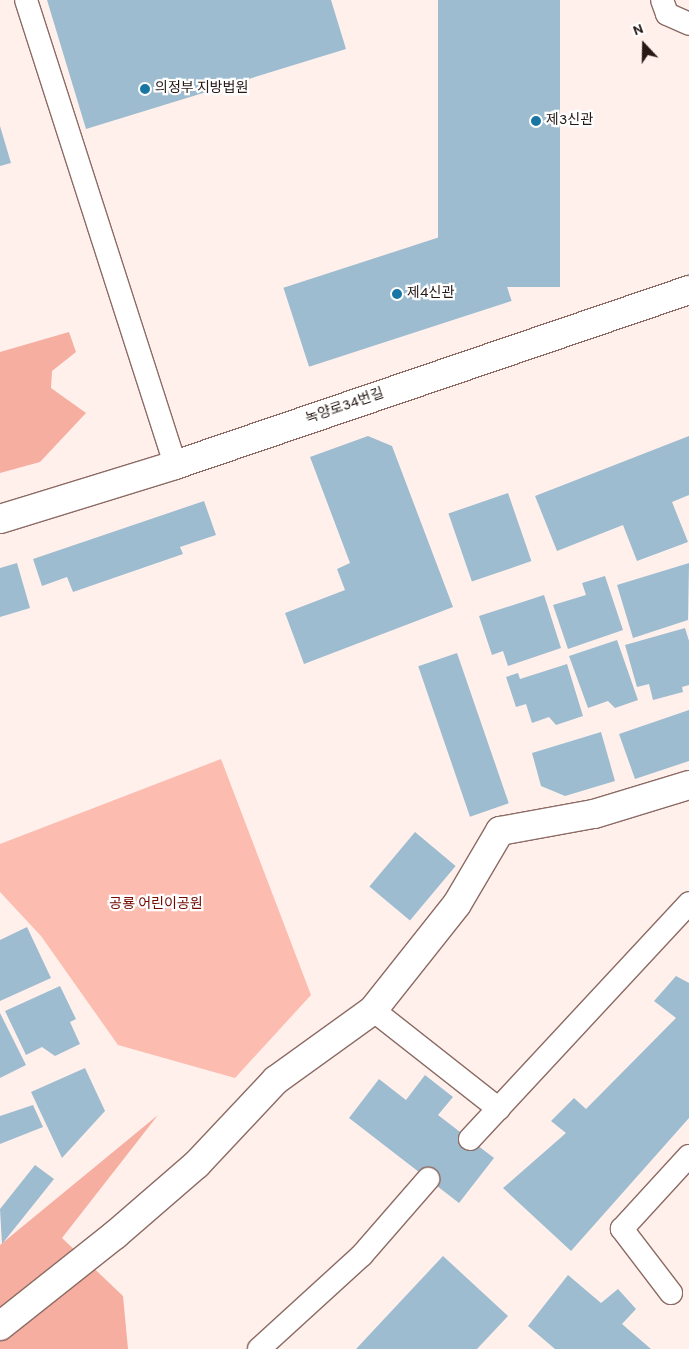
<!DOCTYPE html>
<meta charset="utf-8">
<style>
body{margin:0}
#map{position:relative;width:689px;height:1349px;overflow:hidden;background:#fff0ec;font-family:Overpass,"Noto Sans KR",sans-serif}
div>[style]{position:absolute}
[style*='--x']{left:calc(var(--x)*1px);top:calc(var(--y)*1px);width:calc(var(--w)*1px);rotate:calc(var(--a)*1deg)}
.green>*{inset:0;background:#fcbdb0}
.forest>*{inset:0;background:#f5aea0}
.building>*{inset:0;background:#9dbcd0;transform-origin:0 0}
.roads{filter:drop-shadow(1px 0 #8c6b64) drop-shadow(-1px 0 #8c6b64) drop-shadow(0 1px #8c6b64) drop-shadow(0 -1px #8c6b64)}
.service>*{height:22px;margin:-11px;padding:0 11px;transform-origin:11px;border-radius:11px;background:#fff}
.minor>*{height:28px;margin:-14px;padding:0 14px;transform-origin:14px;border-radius:14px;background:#fff}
.dots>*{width:14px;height:14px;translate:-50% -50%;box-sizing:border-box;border:2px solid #fff;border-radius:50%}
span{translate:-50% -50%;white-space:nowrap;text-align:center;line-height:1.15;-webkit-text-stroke:4.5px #fff;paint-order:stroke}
.poi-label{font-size:14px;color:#251815}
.left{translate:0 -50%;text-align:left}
.street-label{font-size:14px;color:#251815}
.park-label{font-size:14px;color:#720a00}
.north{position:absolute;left:619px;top:20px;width:50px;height:50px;-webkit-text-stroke:4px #fff;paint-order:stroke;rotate:339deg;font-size:14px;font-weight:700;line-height:20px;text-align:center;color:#251815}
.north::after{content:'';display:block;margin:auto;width:18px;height:22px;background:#251815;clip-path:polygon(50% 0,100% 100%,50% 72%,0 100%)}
</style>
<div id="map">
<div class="green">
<i style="clip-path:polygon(221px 759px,311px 995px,235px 1078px,118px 1045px,41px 936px,0 892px,0 844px)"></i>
</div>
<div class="forest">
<i style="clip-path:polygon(69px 332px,76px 352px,52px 371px,51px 388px,86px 413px,40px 462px,0 473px,0 352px)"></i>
<i style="clip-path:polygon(158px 1115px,62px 1238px,123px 1296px,128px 1349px,0 1349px,0 1245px)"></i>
</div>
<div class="building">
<i style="clip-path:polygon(47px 0,331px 0,346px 49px,86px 129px)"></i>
<i style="left:438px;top:0;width:122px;height:287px"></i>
<i style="clip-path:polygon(0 126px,11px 163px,0 166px)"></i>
<i style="left:486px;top:222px;width:83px;height:213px;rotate:72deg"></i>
<i style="clip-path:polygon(368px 436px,392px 446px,453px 607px,304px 664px,285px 613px,345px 590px,337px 569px,350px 563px,310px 457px)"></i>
<i style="clip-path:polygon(689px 436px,689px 495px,672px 502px,688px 542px,637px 561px,623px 525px,557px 551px,535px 496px)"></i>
<i style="left:508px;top:493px;width:72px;height:63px;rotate:71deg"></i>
<i style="clip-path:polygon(204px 501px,216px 535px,180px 547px,183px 554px,73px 592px,67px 577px,42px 586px,33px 559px)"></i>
<i style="clip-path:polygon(17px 563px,30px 608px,0 617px,0 568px)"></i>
<i style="clip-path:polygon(689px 563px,688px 620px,633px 638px,617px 585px)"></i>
<i style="clip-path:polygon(605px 576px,623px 630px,568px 649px,553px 605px,586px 595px,582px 583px)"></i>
<i style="clip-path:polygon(544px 595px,561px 648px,508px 666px,503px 651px,492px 655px,479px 616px)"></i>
<i style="clip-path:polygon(685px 628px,689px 641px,689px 685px,682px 687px,683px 692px,653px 700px,649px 684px,637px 687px,625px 645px)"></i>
<i style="clip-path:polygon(617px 640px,638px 700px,615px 708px,608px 701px,588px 708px,569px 656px)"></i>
<i style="left:457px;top:653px;width:159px;height:41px;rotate:71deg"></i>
<i style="clip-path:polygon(567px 664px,583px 716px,556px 725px,549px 717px,532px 723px,526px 704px,516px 707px,506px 677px,518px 673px,520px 679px)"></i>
<i style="clip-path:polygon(689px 710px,689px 761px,635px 779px,619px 734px)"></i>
<i style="clip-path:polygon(601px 732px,615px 781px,565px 796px,541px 786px,532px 753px)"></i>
<i style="left:415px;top:832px;width:53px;height:71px;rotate:40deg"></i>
<i style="clip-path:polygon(27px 927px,51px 978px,0 1001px,0 940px)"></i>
<i style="clip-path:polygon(676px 976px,689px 983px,689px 1118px,571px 1251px,503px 1188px,566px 1133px,551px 1121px,574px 1098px,586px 1109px,676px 1018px,654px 1001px)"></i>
<i style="clip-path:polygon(60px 986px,76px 1019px,70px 1022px,80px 1044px,55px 1056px,42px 1047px,26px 1055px,5px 1011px)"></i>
<i style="clip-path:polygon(0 1013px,26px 1065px,0 1078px)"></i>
<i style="clip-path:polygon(85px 1068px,105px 1111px,62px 1158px,31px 1092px)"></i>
<i style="clip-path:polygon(425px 1075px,453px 1097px,438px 1115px,494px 1158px,459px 1203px,349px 1118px,379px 1079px,406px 1100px)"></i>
<i style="clip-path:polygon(33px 1105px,43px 1127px,0 1144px,0 1116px)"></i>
<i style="clip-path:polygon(35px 1165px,54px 1179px,2px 1244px,0 1209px)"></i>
<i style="clip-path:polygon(443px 1256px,508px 1316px,477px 1349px,356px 1349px)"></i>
<i style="clip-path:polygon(568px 1275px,601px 1303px,618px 1289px,636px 1309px,622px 1324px,651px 1349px,555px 1349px,528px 1326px)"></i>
</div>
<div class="roads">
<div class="service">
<i style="--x:26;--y:0;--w:488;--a:72.2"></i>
<i style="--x:662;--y:0;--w:15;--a:70"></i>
<i style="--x:667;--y:14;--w:24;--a:24"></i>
<i style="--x:373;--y:1010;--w:160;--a:38.2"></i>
<i style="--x:470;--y:1139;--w:322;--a:-47.1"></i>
<i style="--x:671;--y:1293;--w:81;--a:-127.4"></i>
<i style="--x:622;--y:1229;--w:99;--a:-47.5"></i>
<i style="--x:259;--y:1349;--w:139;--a:-42.4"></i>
<i style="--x:362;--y:1255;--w:101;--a:-49"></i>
</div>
<div class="minor">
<i style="--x:0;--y:519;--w:183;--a:-17.1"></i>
<i style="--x:175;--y:465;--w:543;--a:-18.8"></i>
<i style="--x:0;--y:1326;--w:147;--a:-38.4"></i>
<i style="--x:115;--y:1235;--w:108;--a:-40.9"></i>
<i style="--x:197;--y:1164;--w:115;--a:-46.8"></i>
<i style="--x:276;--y:1080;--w:120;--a:-35.8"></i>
<i style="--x:373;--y:1010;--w:135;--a:-51.6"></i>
<i style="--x:457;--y:904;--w:85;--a:-59.5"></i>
<i style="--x:500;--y:831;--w:96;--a:-10.3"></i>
<i style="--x:594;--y:814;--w:99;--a:-17"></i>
</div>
</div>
<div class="dots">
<i style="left:145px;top:89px;background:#1975a3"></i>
<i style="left:536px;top:121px;background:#1975a3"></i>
<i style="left:397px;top:294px;background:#1975a3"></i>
</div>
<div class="poi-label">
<span class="left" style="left:155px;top:89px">의정부 지방법원</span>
<span class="left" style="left:546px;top:121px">제3신관</span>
<span class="left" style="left:407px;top:294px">제4신관</span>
</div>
<div class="street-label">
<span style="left:345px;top:407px;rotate:-19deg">녹양로34번길</span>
</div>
<div class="park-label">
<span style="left:156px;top:905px">공룡 어린이공원</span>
</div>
<div class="north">N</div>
</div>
